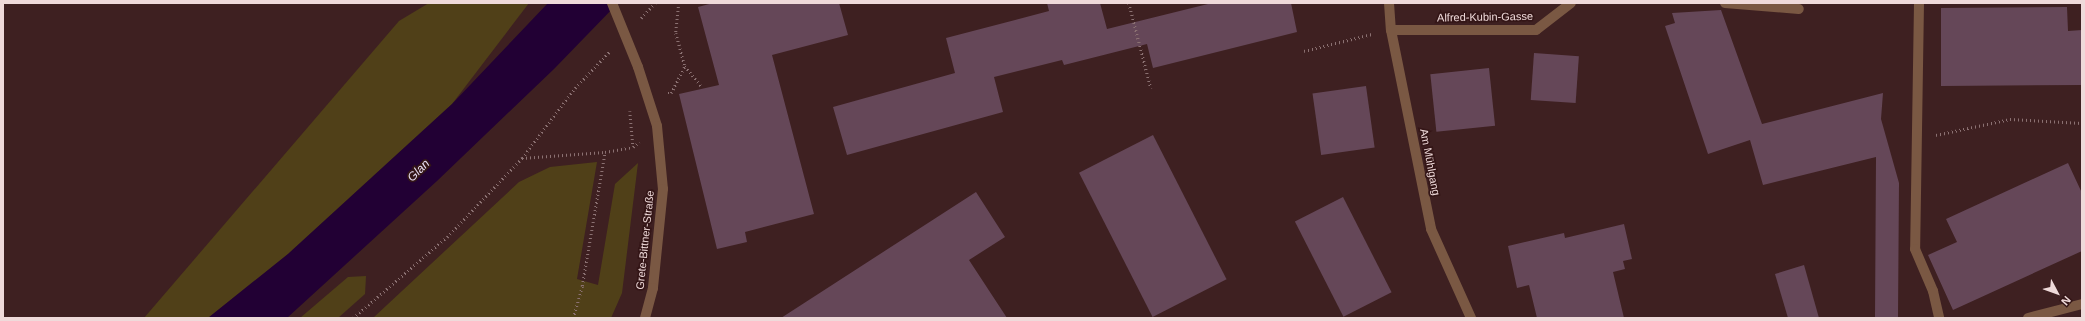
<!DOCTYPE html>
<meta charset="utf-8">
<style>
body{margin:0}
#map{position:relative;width:2085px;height:321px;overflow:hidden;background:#3e2021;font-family:Arial,sans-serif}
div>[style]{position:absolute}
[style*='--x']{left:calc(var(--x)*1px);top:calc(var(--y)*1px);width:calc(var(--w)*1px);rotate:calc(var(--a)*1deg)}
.green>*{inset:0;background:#504018}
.water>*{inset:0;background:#220034}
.building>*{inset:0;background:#654758;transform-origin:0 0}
.path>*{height:2.5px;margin-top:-1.25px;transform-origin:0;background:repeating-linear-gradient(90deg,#8b7172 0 1px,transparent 0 4px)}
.lane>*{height:10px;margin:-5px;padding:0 5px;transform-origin:5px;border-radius:5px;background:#7a5843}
.street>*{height:10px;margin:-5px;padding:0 5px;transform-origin:5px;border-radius:5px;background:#7a5843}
.street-bridge>*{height:10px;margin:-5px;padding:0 5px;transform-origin:5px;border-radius:5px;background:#7a5843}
span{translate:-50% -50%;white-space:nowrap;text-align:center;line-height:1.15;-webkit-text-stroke:3.5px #341617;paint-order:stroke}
.street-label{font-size:11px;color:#efdada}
.water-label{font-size:12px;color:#e9def3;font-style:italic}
.frame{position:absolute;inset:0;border:4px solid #efdada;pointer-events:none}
.north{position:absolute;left:2037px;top:273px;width:40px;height:40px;-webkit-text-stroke:3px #341617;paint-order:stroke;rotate:131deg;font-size:11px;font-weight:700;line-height:16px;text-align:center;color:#efdada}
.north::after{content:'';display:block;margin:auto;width:14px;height:18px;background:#efdada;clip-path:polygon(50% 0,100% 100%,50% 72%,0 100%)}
</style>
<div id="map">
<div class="green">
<i style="clip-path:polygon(429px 3px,529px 3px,452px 104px,288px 254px,208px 318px,144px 318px,399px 21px)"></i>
<i style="clip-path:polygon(597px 162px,577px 279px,598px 285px,615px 184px,638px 163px,622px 293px,611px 318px,373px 318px,519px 182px,550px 167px)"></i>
<i style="clip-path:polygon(366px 276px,365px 294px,338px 318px,300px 318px,348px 277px)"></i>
</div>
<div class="water">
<i style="clip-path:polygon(548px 3px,618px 3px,554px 69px,437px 181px,287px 318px,208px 318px,288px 254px,452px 104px)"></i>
</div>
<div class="building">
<i style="clip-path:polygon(713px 3px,839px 3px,848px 35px,772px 55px,814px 214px,745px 232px,747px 242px,717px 249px,679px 94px,719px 85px,698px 7px)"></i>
<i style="clip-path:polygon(1047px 3px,1100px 3px,1107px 29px,1212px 3px,1291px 3px,1297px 32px,1153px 68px,1147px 44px,1064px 65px,1062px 60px,994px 77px,1003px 112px,847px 155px,833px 107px,955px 73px,946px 38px,1049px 11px)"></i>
<i style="clip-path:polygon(2067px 7px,2068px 31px,2082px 30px,2082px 85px,1941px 86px,1941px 8px)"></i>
<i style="clip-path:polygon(1721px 10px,1762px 124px,1883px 93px,1881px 119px,1899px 183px,1898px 318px,1875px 318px,1876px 157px,1763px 185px,1750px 140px,1708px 154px,1665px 26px,1675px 23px,1672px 13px)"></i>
<i style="left:1534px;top:53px;width:45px;height:47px;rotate:4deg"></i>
<i style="left:1489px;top:68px;width:58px;height:59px;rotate:84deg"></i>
<i style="left:1366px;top:86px;width:62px;height:54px;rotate:82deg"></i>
<i style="left:1153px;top:135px;width:162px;height:83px;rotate:63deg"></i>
<i style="clip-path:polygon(2068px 163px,2082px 193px,2082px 251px,1953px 310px,1928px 255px,1957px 242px,1946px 219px)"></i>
<i style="clip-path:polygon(976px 192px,1005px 237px,969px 260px,1007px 318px,781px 318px)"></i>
<i style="left:1343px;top:197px;width:107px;height:54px;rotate:63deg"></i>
<i style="clip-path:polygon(1624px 224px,1632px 259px,1623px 261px,1625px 269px,1613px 272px,1624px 318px,1537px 318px,1529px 285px,1517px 288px,1508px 246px,1564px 233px,1565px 238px)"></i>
<i style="clip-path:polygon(1804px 265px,1819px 318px,1788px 318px,1775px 274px)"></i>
</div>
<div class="path">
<i style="--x:679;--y:3;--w:30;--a:96"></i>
<i style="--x:676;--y:33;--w:34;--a:75"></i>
<i style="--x:685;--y:66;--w:26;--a:51"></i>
<i style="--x:1129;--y:3;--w:88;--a:75.5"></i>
<i style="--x:641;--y:18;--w:21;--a:-47"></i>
<i style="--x:1304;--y:51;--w:70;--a:-14"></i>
<i style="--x:668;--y:93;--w:3;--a:0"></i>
<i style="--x:671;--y:93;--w:30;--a:-63"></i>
<i style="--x:630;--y:111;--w:35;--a:85"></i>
<i style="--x:1936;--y:135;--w:76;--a:-12.2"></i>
<i style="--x:2010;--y:119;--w:72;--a:3.2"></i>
<i style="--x:522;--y:158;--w:83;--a:-4.1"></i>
<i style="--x:605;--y:152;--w:28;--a:-10"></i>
<i style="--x:633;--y:147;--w:8;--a:-40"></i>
<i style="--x:353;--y:318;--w:124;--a:-40.8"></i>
<i style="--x:447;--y:237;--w:109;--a:-46.5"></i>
<i style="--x:522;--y:158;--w:88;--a:-52.9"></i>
<i style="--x:575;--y:88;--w:51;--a:-46.6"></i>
<i style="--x:573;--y:318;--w:33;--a:-74"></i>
<i style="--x:582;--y:286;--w:136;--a:-80.3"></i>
</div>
<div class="lane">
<i style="--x:1919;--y:3;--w:246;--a:90.9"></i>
<i style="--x:1915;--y:249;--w:46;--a:66.8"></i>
<i style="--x:1933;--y:291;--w:28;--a:77"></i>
<i style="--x:2028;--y:318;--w:56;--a:-14.5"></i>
</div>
<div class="street">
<i style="--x:1389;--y:3;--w:27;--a:86"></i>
<i style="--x:1391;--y:30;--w:203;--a:78.6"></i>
<i style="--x:1431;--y:229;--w:98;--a:65.8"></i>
<i style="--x:1725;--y:3;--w:74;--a:4.6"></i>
<i style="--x:1391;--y:30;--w:145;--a:0"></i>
<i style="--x:1536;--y:30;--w:44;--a:-37.6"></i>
<i style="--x:638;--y:67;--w:62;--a:72.1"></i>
<i style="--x:657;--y:126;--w:63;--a:84.6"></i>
<i style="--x:663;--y:189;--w:100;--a:95.8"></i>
<i style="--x:653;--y:288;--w:31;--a:105"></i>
</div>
<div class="street-bridge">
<i style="--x:612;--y:3;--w:69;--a:67.9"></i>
</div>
<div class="street-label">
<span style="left:1485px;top:17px;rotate:-1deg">Alfred-Kubin-Gasse</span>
<span style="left:1430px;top:162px;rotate:79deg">Am Mühlgang</span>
<span style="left:645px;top:240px;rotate:-84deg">Grete-Bittner-Straße</span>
</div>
<div class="water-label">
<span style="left:419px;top:171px;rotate:-45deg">Glan</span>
</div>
<div class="frame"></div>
<div class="north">N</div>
</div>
